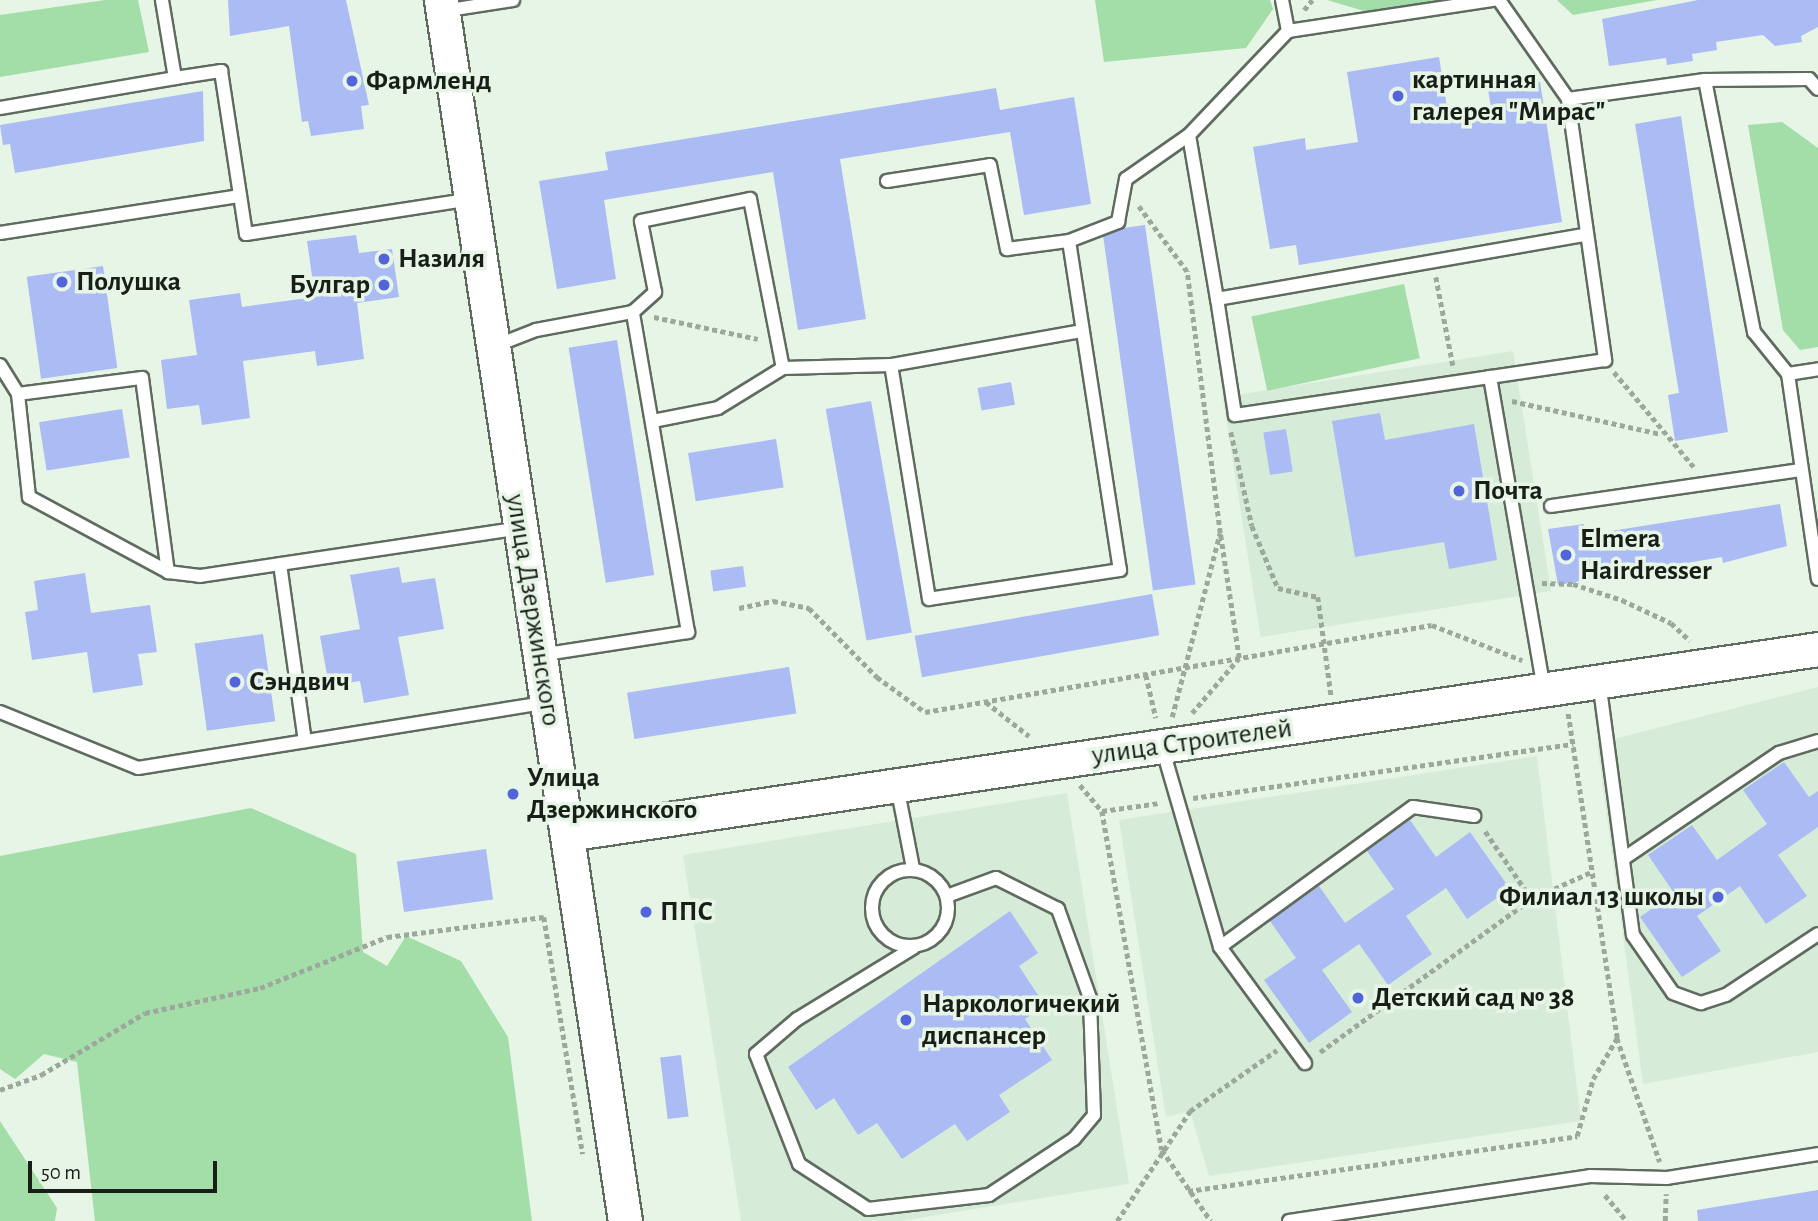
<!DOCTYPE html>
<meta charset="utf-8">
<style>
body{margin:0}
#map{position:relative;width:1818px;height:1221px;overflow:hidden;background:#e7f5e7;font-family:"Alegreya Sans",sans-serif}
div>[style]{position:absolute}
[style*='--x']{left:calc(var(--x)*1px);top:calc(var(--y)*1px);width:calc(var(--w)*1px);rotate:calc(var(--a)*1deg)}
.built>*{inset:0;background:#d7ecd8;transform-origin:0 0}
.green>*{inset:0;background:#a3dda8;transform-origin:0 0}
.building>*{inset:0;background:#abbbf4;transform-origin:0 0}
.path>*{height:4.5px;margin-top:-2.25px;transform-origin:0;background:repeating-linear-gradient(90deg,#9da89d 0 5px,transparent 0 8.5px)}
.roads{filter:drop-shadow(2px 0 #5f6b5f) drop-shadow(-2px 0 #5f6b5f) drop-shadow(0 2px #5f6b5f) drop-shadow(0 -2px #5f6b5f)}
.lane>*{height:12px;margin:-6px;padding:0 6px;transform-origin:6px;border-radius:6px;background:#fff}
.lane>.ring{margin:-6px;padding:0;box-sizing:content-box;background:none;border:12px solid #fff;border-radius:50%}
.secondary>*{height:33px;margin:-16.5px;padding:0 16.5px;transform-origin:16.5px;border-radius:16.5px;background:#fff}
.dots>*{width:19px;height:19px;translate:-50% -50%;box-sizing:border-box;border:4px solid #e7f5e7;border-radius:50%}
span{translate:-50% -50%;white-space:nowrap;text-align:center;line-height:1.15;-webkit-text-stroke:7px #e7f5e7;paint-order:stroke}
.poi-label{font-size:28px;color:#191e19;font-weight:700}
.left{translate:0 -50%;text-align:left}
.right{translate:-100% -50%;text-align:right}
.street-label{font-size:28px;color:#191e19}
.scale{position:absolute;left:28px;top:1161px;width:189px;height:32px;box-sizing:border-box;border:4px solid #191e19;border-top:0;padding-left:9px;font-size:21px;line-height:24px;white-space:nowrap;color:#191e19;-webkit-text-stroke:5px #e7f5e7;paint-order:stroke}
</style>
<div id="map">
<div class="built">
<i style="left:1513px;top:351px;width:243px;height:294px;rotate:81deg"></i>
<i style="clip-path:polygon(1818px 687px,1818px 1052px,1643px 1084px,1597px 743px)"></i>
<i style="clip-path:polygon(1537px 756px,1581px 1121px,1209px 1176px,1190px 1111px,1166px 1117px,1119px 820px)"></i>
<i style="clip-path:polygon(1067px 793px,1129px 1184px,901px 1221px,741px 1221px,683px 855px)"></i>
</div>
<div class="green">
<i style="clip-path:polygon(105px 0,138px 0,149px 52px,0 77px,0 15px)"></i>
<i style="clip-path:polygon(1095px 0,1270px 0,1273px 9px,1246px 48px,1104px 62px)"></i>
<i style="clip-path:polygon(1327px 0,1456px 0,1371px 13px)"></i>
<i style="clip-path:polygon(1557px 0,1657px 0,1573px 15px)"></i>
<i style="clip-path:polygon(1782px 122px,1818px 148px,1818px 347px,1800px 350px,1783px 330px,1748px 125px)"></i>
<i style="left:1404px;top:284px;width:76px;height:156px;rotate:78deg"></i>
<i style="clip-path:polygon(251px 808px,356px 854px,363px 952px,387px 966px,406px 936px,461px 961px,508px 1037px,532px 1221px,95px 1221px,77px 1062px,44px 1054px,15px 1079px,0 1069px,0 856px)"></i>
<i style="clip-path:polygon(0 1121px,57px 1208px,55px 1221px,0 1221px)"></i>
</div>
<div class="building">
<i style="clip-path:polygon(228px 0,346px 0,369px 105px,361px 106px,364px 129px,311px 136px,308px 121px,302px 122px,289px 26px,230px 36px)"></i>
<i style="clip-path:polygon(1698px 0,1818px 0,1818px 27px,1801px 36px,1802px 42px,1775px 46px,1763px 35px,1716px 42px,1717px 50px,1692px 54px,1693px 61px,1667px 65px,1666px 58px,1609px 66px,1602px 19px)"></i>
<i style="clip-path:polygon(1439px 57px,1449px 120px,1492px 113px,1488px 90px,1540px 82px,1562px 222px,1299px 265px,1296px 245px,1270px 249px,1253px 147px,1305px 138px,1306px 150px,1358px 142px,1347px 72px)"></i>
<i style="clip-path:polygon(996px 88px,1000px 110px,1074px 97px,1091px 204px,1024px 215px,1010px 132px,840px 159px,866px 319px,798px 330px,773px 172px,604px 200px,616px 279px,557px 289px,539px 181px,608px 170px,605px 152px)"></i>
<i style="clip-path:polygon(203px 91px,204px 141px,15px 173px,10px 144px,3px 145px,0 125px)"></i>
<i style="clip-path:polygon(1681px 116px,1728px 432px,1675px 441px,1668px 395px,1679px 393px,1635px 124px)"></i>
<i style="left:1145px;top:225px;width:363px;height:43px;rotate:82deg"></i>
<i style="clip-path:polygon(356px 235px,359px 253px,392px 249px,399px 297px,357px 303px,364px 359px,317px 366px,315px 351px,243px 361px,250px 418px,202px 425px,199px 405px,167px 409px,161px 360px,197px 355px,189px 300px,240px 293px,242px 307px,315px 297px,307px 241px)"></i>
<i style="left:103px;top:266px;width:103px;height:77px;rotate:82deg"></i>
<i style="left:617px;top:340px;width:238px;height:49px;rotate:81deg"></i>
<i style="left:1011px;top:382px;width:23px;height:34px;rotate:80deg"></i>
<i style="left:871px;top:401px;width:235px;height:46px;rotate:80deg"></i>
<i style="left:122px;top:409px;width:49px;height:84px;rotate:81deg"></i>
<i style="clip-path:polygon(1380px 413px,1385px 440px,1474px 424px,1497px 560px,1449px 569px,1444px 542px,1355px 557px,1332px 421px)"></i>
<i style="left:1286px;top:429px;width:43px;height:23px;rotate:81deg"></i>
<i style="left:776px;top:439px;width:49px;height:89px;rotate:81deg"></i>
<i style="clip-path:polygon(1780px 504px,1787px 546px,1723px 563px,1722px 557px,1558px 585px,1548px 529px,1584px 524px,1586px 535px)"></i>
<i style="left:743px;top:566px;width:21px;height:33px;rotate:82deg"></i>
<i style="clip-path:polygon(399px 567px,402px 583px,435px 578px,444px 629px,398px 637px,409px 695px,364px 703px,360px 681px,329px 686px,320px 636px,360px 629px,350px 575px)"></i>
<i style="clip-path:polygon(85px 573px,91px 613px,150px 605px,157px 652px,138px 654px,143px 685px,93px 693px,87px 652px,32px 660px,25px 612px,38px 610px,34px 581px)"></i>
<i style="left:1152px;top:594px;width:42px;height:241px;rotate:80deg"></i>
<i style="left:263px;top:634px;width:88px;height:69px;rotate:82deg"></i>
<i style="left:789px;top:667px;width:47px;height:164px;rotate:81deg"></i>
<i style="clip-path:polygon(1784px 762px,1809px 797px,1818px 791px,1818px 827px,1778px 855px,1807px 896px,1766px 924px,1740px 886px,1697px 916px,1721px 951px,1682px 977px,1640px 917px,1674px 893px,1648px 855px,1692px 825px,1717px 860px,1767px 824px,1743px 790px)"></i>
<i style="clip-path:polygon(1410px 820px,1436px 857px,1470px 832px,1510px 889px,1467px 919px,1446px 888px,1406px 916px,1432px 954px,1388px 985px,1359px 944px,1322px 970px,1352px 1012px,1309px 1043px,1264px 980px,1296px 958px,1270px 921px,1319px 886px,1345px 923px,1394px 889px,1367px 851px)"></i>
<i style="left:486px;top:849px;width:51px;height:90px;rotate:82deg"></i>
<i style="clip-path:polygon(1010px 911px,1038px 953px,1019px 966px,1045px 1006px,1025px 1019px,1052px 1060px,999px 1095px,1010px 1112px,967px 1141px,955px 1124px,902px 1159px,877px 1123px,858px 1135px,834px 1098px,816px 1110px,788px 1067px)"></i>
<i style="left:681px;top:1055px;width:62px;height:21px;rotate:83deg"></i>
<i style="clip-path:polygon(1818px 1190px,1818px 1221px,1698px 1221px,1697px 1210px)"></i>
</div>
<div class="path">
<i style="--x:1304;--y:10;--w:13;--a:-51"></i>
<i style="--x:1139;--y:206;--w:81;--a:53.6"></i>
<i style="--x:1436;--y:277;--w:90;--a:79.1"></i>
<i style="--x:654;--y:317;--w:106;--a:11.9"></i>
<i style="--x:1614;--y:372;--w:124;--a:49.9"></i>
<i style="--x:1512;--y:401;--w:153;--a:12.5"></i>
<i style="--x:1231;--y:432;--w:96;--a:77.4"></i>
<i style="--x:1252;--y:526;--w:67;--a:67.2"></i>
<i style="--x:1278;--y:588;--w:41;--a:12.7"></i>
<i style="--x:1318;--y:597;--w:99;--a:82.4"></i>
<i style="--x:1542;--y:583;--w:31;--a:2"></i>
<i style="--x:1573;--y:584;--w:52;--a:18.1"></i>
<i style="--x:1622;--y:600;--w:54;--a:25.1"></i>
<i style="--x:1671;--y:623;--w:26;--a:43"></i>
<i style="--x:739;--y:608;--w:35;--a:-12"></i>
<i style="--x:773;--y:601;--w:37;--a:11"></i>
<i style="--x:809;--y:608;--w:97;--a:45.4"></i>
<i style="--x:877;--y:677;--w:59;--a:36.1"></i>
<i style="--x:925;--y:712;--w:514;--a:-9.74"></i>
<i style="--x:1432;--y:625;--w:97;--a:21.3"></i>
<i style="--x:1146;--y:675;--w:44;--a:76.9"></i>
<i style="--x:986;--y:702;--w:55;--a:38.3"></i>
<i style="--x:1192;--y:713;--w:72;--a:-49.5"></i>
<i style="--x:1239;--y:658;--w:126;--a:-98.6"></i>
<i style="--x:1172;--y:717;--w:190;--a:-75.4"></i>
<i style="--x:1220;--y:533;--w:264;--a:-97.2"></i>
<i style="--x:1080;--y:785;--w:34;--a:50"></i>
<i style="--x:1102;--y:811;--w:344;--a:80"></i>
<i style="--x:1162;--y:1150;--w:86;--a:55.4"></i>
<i style="--x:1193;--y:798;--w:384;--a:-8.1"></i>
<i style="--x:1102;--y:811;--w:59;--a:-7.9"></i>
<i style="--x:1531;--y:899;--w:66;--a:-24.2"></i>
<i style="--x:1617;--y:1038;--w:131;--a:70.9"></i>
<i style="--x:1320;--y:1052;--w:261;--a:-35.9"></i>
<i style="--x:1531;--y:899;--w:83;--a:-124.3"></i>
<i style="--x:0;--y:1090;--w:44;--a:-20.1"></i>
<i style="--x:41;--y:1075;--w:121;--a:-30.8"></i>
<i style="--x:145;--y:1013;--w:118;--a:-12.3"></i>
<i style="--x:260;--y:988;--w:137;--a:-21.9"></i>
<i style="--x:387;--y:937;--w:158;--a:-7.3"></i>
<i style="--x:544;--y:917;--w:240;--a:80.7"></i>
<i style="--x:1188;--y:1191;--w:393;--a:-8"></i>
<i style="--x:1577;--y:1136;--w:59;--a:-74.3"></i>
<i style="--x:1593;--y:1079;--w:48;--a:-59.7"></i>
<i style="--x:1617;--y:1038;--w:329;--a:-98.6"></i>
<i style="--x:1605;--y:1195;--w:34;--a:50"></i>
<i style="--x:1117;--y:1221;--w:132;--a:-56.4"></i>
<i style="--x:1190;--y:1111;--w:106;--a:-35"></i>
<i style="--x:1665;--y:1221;--w:27;--a:-88"></i>
</div>
<div class="roads">
<div class="lane">
<i style="--x:1282;--y:0;--w:32;--a:79"></i>
<i style="--x:1288;--y:31;--w:208;--a:-8.6"></i>
<i style="--x:1499;--y:0;--w:121;--a:55.1"></i>
<i style="--x:1568;--y:99;--w:264;--a:81.9"></i>
<i style="--x:1605;--y:360;--w:116;--a:171.6"></i>
<i style="--x:1490;--y:377;--w:317;--a:80.2"></i>
<i style="--x:443;--y:11;--w:71;--a:-8.9"></i>
<i style="--x:175;--y:78;--w:47;--a:-8.7"></i>
<i style="--x:221;--y:71;--w:165;--a:81.3"></i>
<i style="--x:246;--y:234;--w:228;--a:-8.8"></i>
<i style="--x:1705;--y:80;--w:257;--a:79"></i>
<i style="--x:1754;--y:332;--w:54;--a:51"></i>
<i style="--x:1788;--y:374;--w:207;--a:81.7"></i>
<i style="--x:1568;--y:99;--w:138;--a:-7.9"></i>
<i style="--x:1705;--y:80;--w:104;--a:-0.6"></i>
<i style="--x:1809;--y:79;--w:13;--a:48"></i>
<i style="--x:0;--y:108;--w:178;--a:-9.7"></i>
<i style="--x:175;--y:78;--w:79;--a:-99.5"></i>
<i style="--x:887;--y:181;--w:104;--a:-8.8"></i>
<i style="--x:990;--y:165;--w:86;--a:78.6"></i>
<i style="--x:1007;--y:249;--w:63;--a:-7.4"></i>
<i style="--x:1069;--y:241;--w:333;--a:81.2"></i>
<i style="--x:1120;--y:570;--w:193;--a:171.4"></i>
<i style="--x:929;--y:599;--w:237;--a:-99.2"></i>
<i style="--x:0;--y:233;--w:243;--a:-8.8"></i>
<i style="--x:1069;--y:241;--w:53;--a:-21.2"></i>
<i style="--x:1118;--y:222;--w:44;--a:-79.5"></i>
<i style="--x:1126;--y:179;--w:77;--a:-34.9"></i>
<i style="--x:1217;--y:299;--w:166;--a:-99.7"></i>
<i style="--x:1189;--y:135;--w:144;--a:-46.4"></i>
<i style="--x:495;--y:346;--w:44;--a:-21.3"></i>
<i style="--x:536;--y:330;--w:99;--a:-10.5"></i>
<i style="--x:633;--y:312;--w:30;--a:-42"></i>
<i style="--x:655;--y:292;--w:72;--a:-101.2"></i>
<i style="--x:641;--y:221;--w:111;--a:-11.4"></i>
<i style="--x:750;--y:199;--w:172;--a:79"></i>
<i style="--x:0;--y:365;--w:34;--a:58"></i>
<i style="--x:18;--y:394;--w:104;--a:83.9"></i>
<i style="--x:29;--y:497;--w:158;--a:28.3"></i>
<i style="--x:1788;--y:374;--w:30;--a:-9"></i>
<i style="--x:1490;--y:377;--w:258;--a:171.5"></i>
<i style="--x:1235;--y:415;--w:117;--a:-98.8"></i>
<i style="--x:1217;--y:299;--w:372;--a:-9.9"></i>
<i style="--x:18;--y:394;--w:125;--a:-7.4"></i>
<i style="--x:142;--y:378;--w:196;--a:82.4"></i>
<i style="--x:168;--y:572;--w:32;--a:7"></i>
<i style="--x:200;--y:576;--w:324;--a:-8.5"></i>
<i style="--x:653;--y:421;--w:66;--a:-11.3"></i>
<i style="--x:718;--y:408;--w:76;--a:-31.6"></i>
<i style="--x:783;--y:368;--w:108;--a:-1.6"></i>
<i style="--x:891;--y:365;--w:194;--a:-10.1"></i>
<i style="--x:1551;--y:506;--w:253;--a:-8.2"></i>
<i style="--x:280;--y:564;--w:179;--a:82"></i>
<i style="--x:540;--y:655;--w:150;--a:-8.8"></i>
<i style="--x:688;--y:632;--w:325;--a:-99.8"></i>
<i style="--x:1599;--y:681;--w:256;--a:82.4"></i>
<i style="--x:1633;--y:935;--w:70;--a:55.4"></i>
<i style="--x:1673;--y:993;--w:30;--a:20"></i>
<i style="--x:1701;--y:1003;--w:26;--a:-18"></i>
<i style="--x:1726;--y:995;--w:110;--a:-33.5"></i>
<i style="--x:0;--y:712;--w:149;--a:22.1"></i>
<i style="--x:138;--y:768;--w:413;--a:-9.1"></i>
<i style="--x:1162;--y:747;--w:208;--a:73.8"></i>
<i style="--x:1220;--y:947;--w:144;--a:53.8"></i>
<i style="--x:897;--y:786;--w:84;--a:79"></i>
<i style="--x:1623;--y:859;--w:189;--a:-34.2"></i>
<i style="--x:1779;--y:753;--w:41;--a:-17.1"></i>
<i class="ring" style="left:872px;top:870px;width:64px;height:64px"></i>
<i style="--x:1220;--y:947;--w:238;--a:-36"></i>
<i style="--x:1413;--y:807;--w:62;--a:8.4"></i>
<i style="--x:913;--y:948;--w:136;--a:148.5"></i>
<i style="--x:797;--y:1019;--w:54;--a:139.5"></i>
<i style="--x:756;--y:1054;--w:118;--a:68.6"></i>
<i style="--x:799;--y:1164;--w:82;--a:33.1"></i>
<i style="--x:868;--y:1209;--w:122;--a:-6.6"></i>
<i style="--x:989;--y:1195;--w:102;--a:-33.4"></i>
<i style="--x:1074;--y:1139;--w:31;--a:-50"></i>
<i style="--x:1094;--y:1115;--w:117;--a:-92"></i>
<i style="--x:1090;--y:998;--w:95;--a:-109.8"></i>
<i style="--x:1058;--y:909;--w:69;--a:-153.4"></i>
<i style="--x:996;--y:878;--w:52;--a:159.8"></i>
<i style="--x:1289;--y:1221;--w:304;--a:-8.5"></i>
<i style="--x:1590;--y:1176;--w:77;--a:1.5"></i>
<i style="--x:1667;--y:1178;--w:153;--a:-9"></i>
</div>
<div class="secondary">
<i style="--x:441;--y:0;--w:1235;--a:81.43"></i>
<i style="--x:567;--y:834;--w:1265;--a:-8.41"></i>
</div>
</div>
<div class="dots">
<i style="left:352px;top:81px;background:#5164d9"></i>
<i style="left:1398px;top:96px;background:#5164d9"></i>
<i style="left:384px;top:259px;background:#5164d9"></i>
<i style="left:62px;top:282px;background:#5164d9"></i>
<i style="left:384px;top:285px;background:#5164d9"></i>
<i style="left:1459px;top:491px;background:#5164d9"></i>
<i style="left:1566px;top:555px;background:#5164d9"></i>
<i style="left:235px;top:682px;background:#5164d9"></i>
<i style="left:513px;top:794px;background:#5164d9"></i>
<i style="left:1718px;top:897px;background:#5164d9"></i>
<i style="left:646px;top:912px;background:#5164d9"></i>
<i style="left:1358px;top:998px;background:#5164d9"></i>
<i style="left:906px;top:1020px;background:#5164d9"></i>
</div>
<div class="poi-label">
<span class="left" style="left:1412px;top:96px">картинная<br>галерея "Мирас"</span>
<span class="left" style="left:366px;top:81px">Фармленд</span>
<span class="left" style="left:398px;top:259px">Назиля</span>
<span class="left" style="left:76px;top:282px">Полушка</span>
<span class="right" style="left:370px;top:285px">Булгар</span>
<span class="left" style="left:1473px;top:491px">Почта</span>
<span class="left" style="left:1580px;top:555px">Elmera<br>Hairdresser</span>
<span class="left" style="left:249px;top:682px">Сэндвич</span>
<span class="left" style="left:527px;top:794px">Улица<br>Дзержинского</span>
<span class="right" style="left:1704px;top:897px">Филиал 13 школы</span>
<span class="left" style="left:660px;top:912px">ППС</span>
<span class="left" style="left:1372px;top:998px">Детский сад № 38</span>
<span class="left" style="left:922px;top:1020px">Наркологичекий<br>диспансер</span>
</div>
<div class="street-label">
<span style="left:533px;top:610px;rotate:81deg">улица Дзержинского</span>
<span style="left:1192px;top:742px;rotate:-8deg">улица Строителей</span>
</div>
<div class="scale">50 m</div>
</div>
